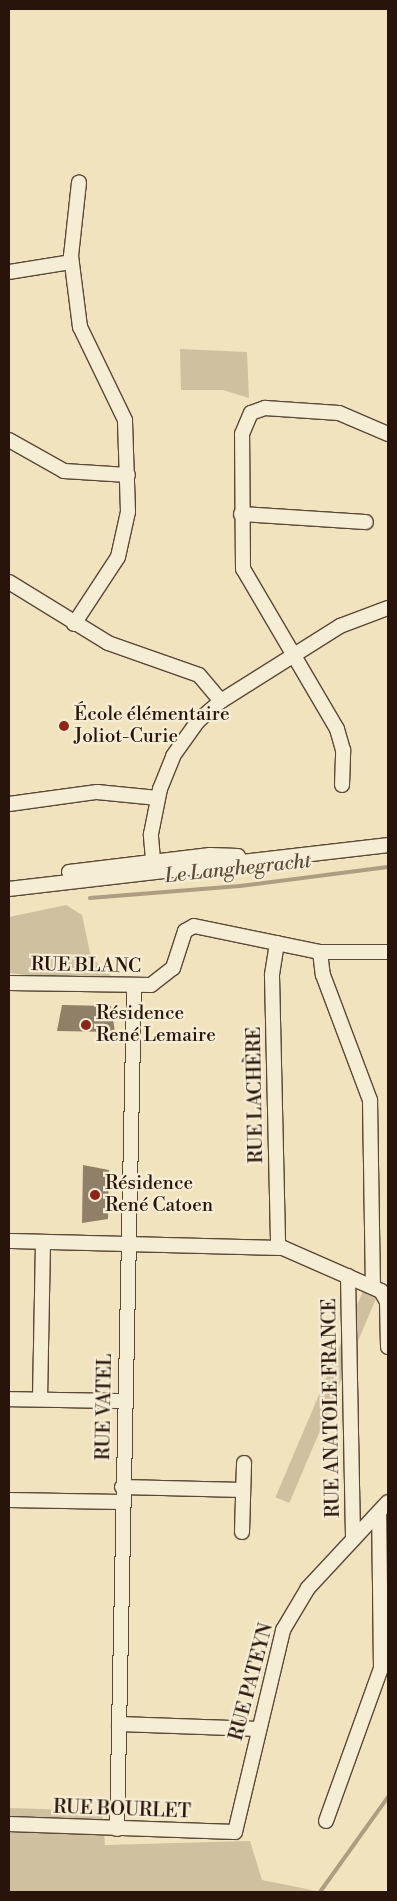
<!DOCTYPE html>
<meta charset="utf-8">
<style>
body{margin:0}
#map{position:relative;width:397px;height:1901px;overflow:hidden;background:#f1e3be;font-family:"Libre Bodoni",serif}
div>[style]{position:absolute}
[style*='--x']{left:calc(var(--x)*1px);top:calc(var(--y)*1px);width:calc(var(--w)*1px);rotate:calc(var(--a)*1deg)}
.green>*{inset:0;background:#cfc0a0;transform-origin:0 0}
.stream>*{height:4px;margin:-2px;padding:0 2px;transform-origin:2px;border-radius:2px;background:#ad9d81}
.building>*{inset:0;background:#918068}
.roads{filter:drop-shadow(1px 0 #5a4838) drop-shadow(-1px 0 #5a4838) drop-shadow(0 1px #5a4838) drop-shadow(0 -1px #5a4838)}
.minor>*{height:14px;margin:-7px;padding:0 7px;transform-origin:7px;border-radius:7px;background:#f6edd5}
.dots>*{width:14px;height:14px;translate:-50% -50%;box-sizing:border-box;border:2px solid #f6edd5;border-radius:50%}
span{translate:-50% -50%;white-space:nowrap;text-align:center;line-height:1.15;-webkit-text-stroke:4.5px #f6edd5;paint-order:stroke}
.poi-label{font-size:19px;color:#28140b}
.left{translate:0 -50%;text-align:left}
.street-label{font-size:19px;color:#28140b}
.water-label{font-size:20px;color:#5d4b3a;font-style:italic}
.frame{position:absolute;inset:0;border:10px solid #28140b;pointer-events:none}
</style>
<div id="map">
<div class="green">
<i style="clip-path:polygon(180px 349px,247px 352px,249px 398px,223px 390px,181px 390px)"></i>
<i style="clip-path:polygon(66px 905px,82px 915px,91px 957px,111px 976px,63px 979px,9px 973px,9px 917px)"></i>
<i style="left:363px;top:1291px;width:15px;height:224px;rotate:23deg"></i>
<i style="clip-path:polygon(9px 1808px,102px 1811px,105px 1845px,250px 1841px,262px 1880px,322px 1892px,9px 1892px)"></i>
</div>
<div class="stream">
<i style="--x:90;--y:898;--w:150;--a:-4.6"></i>
<i style="--x:240;--y:886;--w:149;--a:-7.3"></i>
<i style="--x:320;--y:1892;--w:117;--a:-54.4"></i>
</div>
<div class="building">
<i style="clip-path:polygon(62px 1005px,111px 1006px,115px 1032px,57px 1031px)"></i>
<i style="clip-path:polygon(83px 1165px,109px 1170px,108px 1219px,82px 1223px)"></i>
</div>
<div class="roads">
<div class="minor">
<i style="--x:9;--y:272;--w:63;--a:-9.2"></i>
<i style="--x:9;--y:440;--w:63;--a:29.4"></i>
<i style="--x:64;--y:471;--w:64;--a:3.6"></i>
<i style="--x:241;--y:514;--w:125;--a:3.7"></i>
<i style="--x:9;--y:582;--w:116;--a:31.6"></i>
<i style="--x:108;--y:643;--w:96;--a:19.4"></i>
<i style="--x:199;--y:675;--w:34;--a:50"></i>
<i style="--x:74;--y:624;--w:80;--a:-56.7"></i>
<i style="--x:118;--y:557;--w:46;--a:-77.5"></i>
<i style="--x:128;--y:512;--w:92;--a:-91.9"></i>
<i style="--x:125;--y:420;--w:103;--a:-115.8"></i>
<i style="--x:80;--y:327;--w:72;--a:-97.2"></i>
<i style="--x:71;--y:256;--w:74;--a:-83.8"></i>
<i style="--x:342;--y:785;--w:35;--a:-88"></i>
<i style="--x:343;--y:750;--w:22;--a:-106"></i>
<i style="--x:337;--y:729;--w:186;--a:-120.4"></i>
<i style="--x:243;--y:569;--w:135;--a:-90.4"></i>
<i style="--x:242;--y:434;--w:23;--a:-67"></i>
<i style="--x:251;--y:413;--w:15;--a:-20"></i>
<i style="--x:265;--y:408;--w:74;--a:3.9"></i>
<i style="--x:339;--y:413;--w:53;--a:23.2"></i>
<i style="--x:9;--y:804;--w:89;--a:-7.8"></i>
<i style="--x:97;--y:792;--w:61;--a:5.6"></i>
<i style="--x:154;--y:871;--w:37;--a:-95"></i>
<i style="--x:151;--y:834;--w:46;--a:-78.7"></i>
<i style="--x:160;--y:789;--w:35;--a:-68"></i>
<i style="--x:173;--y:756;--w:43;--a:-54.5"></i>
<i style="--x:198;--y:721;--w:30;--a:-41"></i>
<i style="--x:221;--y:701;--w:141;--a:-32.2"></i>
<i style="--x:340;--y:626;--w:51;--a:-20.6"></i>
<i style="--x:69;--y:872;--w:142;--a:-6.9"></i>
<i style="--x:210;--y:855;--w:28;--a:2"></i>
<i style="--x:9;--y:889;--w:382;--a:-6.6"></i>
<i style="--x:277;--y:943;--w:33;--a:99"></i>
<i style="--x:272;--y:976;--w:271;--a:88.7"></i>
<i style="--x:320;--y:952;--w:23;--a:83"></i>
<i style="--x:323;--y:975;--w:134;--a:69.4"></i>
<i style="--x:370;--y:1100;--w:187;--a:89.1"></i>
<i style="--x:9;--y:983;--w:142;--a:0.8"></i>
<i style="--x:151;--y:985;--w:28;--a:-38"></i>
<i style="--x:173;--y:968;--w:39;--a:-72"></i>
<i style="--x:185;--y:931;--w:10;--a:-29"></i>
<i style="--x:194;--y:926;--w:129;--a:11.7"></i>
<i style="--x:320;--y:952;--w:68;--a:0"></i>
<i style="--x:9;--y:1241;--w:274;--a:1.5"></i>
<i style="--x:283;--y:1248;--w:107;--a:23.7"></i>
<i style="--x:381;--y:1291;--w:13;--a:61"></i>
<i style="--x:387;--y:1302;--w:45;--a:88.7"></i>
<i style="--x:348;--y:1276;--w:263;--a:88.9"></i>
<i style="--x:9;--y:1399;--w:115;--a:1"></i>
<i style="--x:40;--y:1399;--w:157;--a:-88.9"></i>
<i style="--x:122;--y:1487;--w:121;--a:1.4"></i>
<i style="--x:9;--y:1500;--w:112;--a:1"></i>
<i style="--x:242;--y:1532;--w:69;--a:-88.3"></i>
<i style="--x:119;--y:1724;--w:140;--a:2"></i>
<i style="--x:326;--y:1821;--w:163;--a:-70.2"></i>
<i style="--x:381;--y:1668;--w:155;--a:-90.7"></i>
<i style="--x:9;--y:1824;--w:226;--a:2"></i>
<i style="--x:235;--y:1832;--w:208;--a:-76.6"></i>
<i style="--x:283;--y:1630;--w:49;--a:-59.2"></i>
<i style="--x:308;--y:1588;--w:117;--a:-47.1"></i>
<i style="--x:117;--y:1829;--w:842;--a:-88.84"></i>
</div>
</div>
<div class="dots">
<i style="left:64px;top:726px;background:#8f2418"></i>
<i style="left:86px;top:1025px;background:#8f2418"></i>
<i style="left:95px;top:1195px;background:#8f2418"></i>
</div>
<div class="poi-label">
<span class="left" style="left:74px;top:726px">École élémentaire<br>Joliot-Curie</span>
<span class="left" style="left:96px;top:1025px">Résidence<br>René Lemaire</span>
<span class="left" style="left:105px;top:1195px">Résidence<br>René Catoen</span>
</div>
<div class="street-label">
<span style="left:86px;top:966px;rotate:1deg">RUE BLANC</span>
<span style="left:256px;top:1095px;rotate:-91deg">RUE LACHÈRE</span>
<span style="left:105px;top:1407px;rotate:-89deg">RUE VATEL</span>
<span style="left:332px;top:1408px;rotate:-91deg">RUE ANATOLE FRANCE</span>
<span style="left:252px;top:1682px;rotate:-75deg">RUE PATEYN</span>
<span style="left:122px;top:1810px;rotate:2deg">RUE BOURLET</span>
</div>
<div class="water-label">
<span style="left:238px;top:869px;rotate:-6deg">Le Langhegracht</span>
</div>
<div class="frame"></div>
</div>
